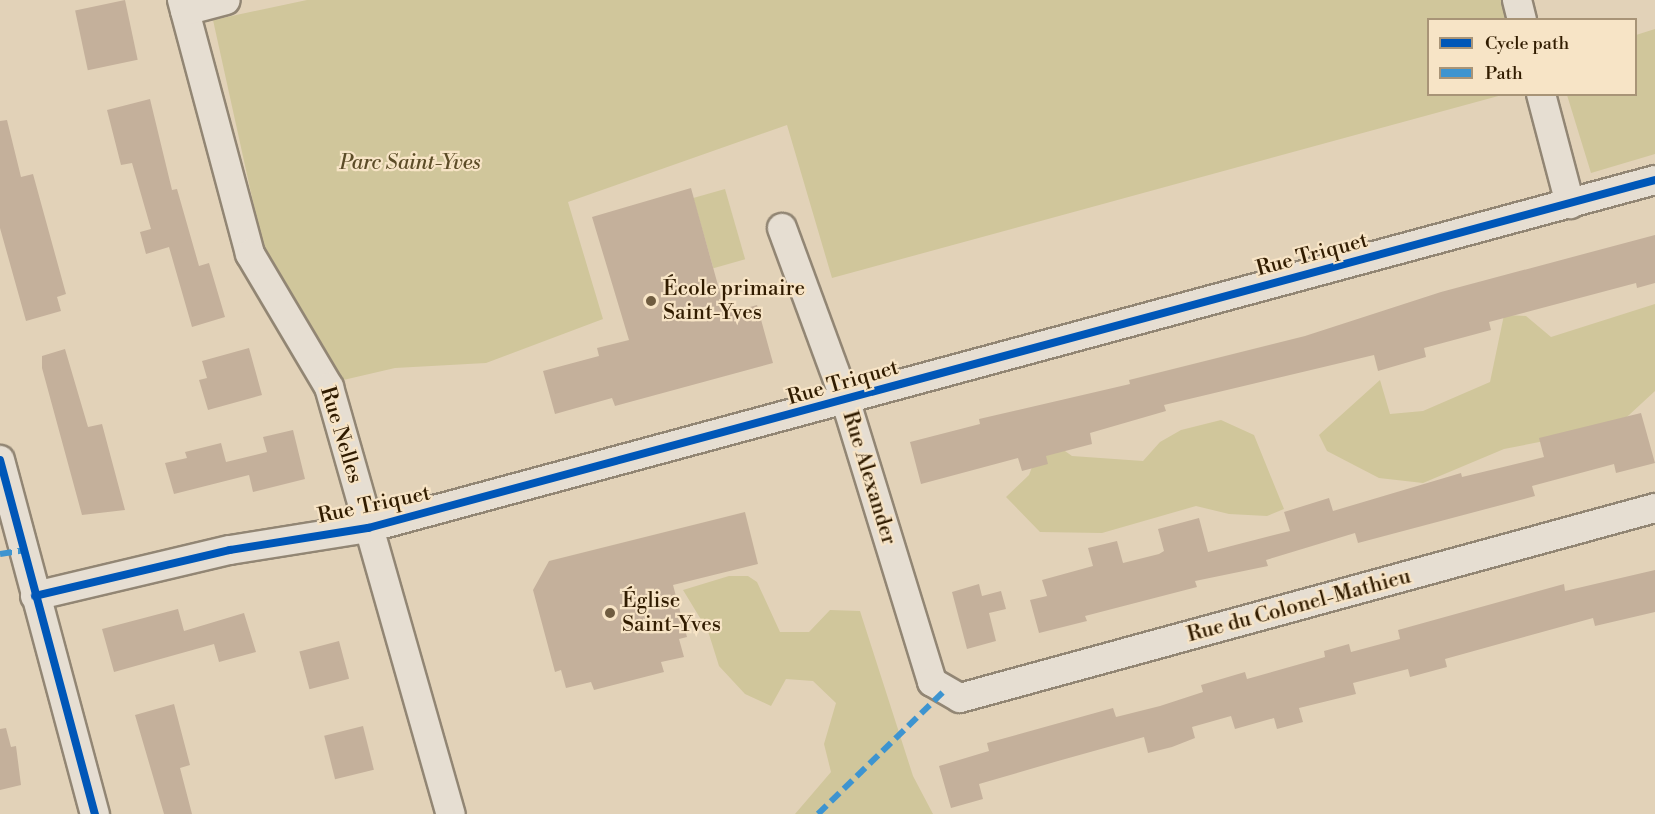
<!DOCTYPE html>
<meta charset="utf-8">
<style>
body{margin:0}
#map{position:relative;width:1655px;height:814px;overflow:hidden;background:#e2d2b8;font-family:"Libre Bodoni",serif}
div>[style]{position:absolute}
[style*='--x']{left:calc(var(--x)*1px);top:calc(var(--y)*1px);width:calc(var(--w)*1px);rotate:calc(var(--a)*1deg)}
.green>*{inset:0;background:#d0c69b;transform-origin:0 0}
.building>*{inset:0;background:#c4b09b;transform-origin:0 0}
.roads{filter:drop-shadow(2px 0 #928674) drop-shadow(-2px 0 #928674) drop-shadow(0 2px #928674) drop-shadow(0 -2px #928674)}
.minor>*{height:28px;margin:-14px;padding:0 14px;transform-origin:14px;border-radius:14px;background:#e6ded2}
.quiet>*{height:6px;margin-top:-3px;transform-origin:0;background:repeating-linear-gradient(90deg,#3d94d0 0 12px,transparent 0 18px)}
.cycleway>*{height:8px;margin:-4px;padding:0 4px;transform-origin:4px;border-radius:4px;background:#0057b8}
.dots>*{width:16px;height:16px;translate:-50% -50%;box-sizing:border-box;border:3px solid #f7e4c6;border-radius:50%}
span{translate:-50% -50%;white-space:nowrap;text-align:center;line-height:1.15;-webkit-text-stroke:4.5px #f7e4c6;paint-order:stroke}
.park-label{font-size:21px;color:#5c4c27;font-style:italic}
.street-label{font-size:21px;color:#311c00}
.poi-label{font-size:21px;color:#311c00}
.left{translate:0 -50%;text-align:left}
.legend{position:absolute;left:1427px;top:18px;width:210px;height:78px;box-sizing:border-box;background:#f7e4c6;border:2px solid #a89477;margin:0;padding:8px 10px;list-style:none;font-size:18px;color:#311c00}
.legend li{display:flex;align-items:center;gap:12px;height:30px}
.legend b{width:30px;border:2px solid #a89477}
</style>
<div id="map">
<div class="green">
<i style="clip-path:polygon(307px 0,1506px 0,1510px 19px,1428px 20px,1428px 94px,1502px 95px,832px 278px,787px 125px,568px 202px,603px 319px,486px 363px,395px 368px,339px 381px,264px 252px,213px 20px)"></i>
<i style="clip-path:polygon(1655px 29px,1655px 154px,1591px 173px,1567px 95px,1636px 94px,1636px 35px)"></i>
<i style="left:725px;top:189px;width:73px;height:33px;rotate:74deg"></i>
<i style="clip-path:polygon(1655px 304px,1655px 391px,1616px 427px,1504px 449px,1423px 483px,1379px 478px,1327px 451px,1319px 435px,1380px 380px,1390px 414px,1423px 411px,1490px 382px,1504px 315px,1526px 316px,1551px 337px)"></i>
<i style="clip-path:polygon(1221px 420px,1254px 435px,1284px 509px,1267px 516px,1229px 514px,1196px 506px,1102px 533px,1040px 532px,1006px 497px,1029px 475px,1040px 446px,1058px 446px,1072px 456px,1143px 461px,1160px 442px,1181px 430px)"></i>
<i style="clip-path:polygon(729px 576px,748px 576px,757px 582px,780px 632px,809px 632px,830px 610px,860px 611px,913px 776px,933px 814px,795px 814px,831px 772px,824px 744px,836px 703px,813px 681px,786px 679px,771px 706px,745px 694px,719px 666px,708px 631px,683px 590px)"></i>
</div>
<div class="building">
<i style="left:125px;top:0;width:61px;height:51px;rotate:78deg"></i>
<i style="clip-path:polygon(150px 99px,172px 190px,177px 189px,199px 266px,209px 263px,225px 317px,192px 327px,169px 247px,146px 254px,140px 232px,151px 229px,132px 163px,121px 165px,107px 110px)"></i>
<i style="clip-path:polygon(7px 120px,21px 177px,33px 174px,66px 294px,57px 297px,61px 311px,26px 321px,0 228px,0 121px)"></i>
<i style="clip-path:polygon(691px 188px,726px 314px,757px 305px,773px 363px,615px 406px,612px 398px,555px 414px,543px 371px,599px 356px,597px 348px,629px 340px,592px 217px)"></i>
<i style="clip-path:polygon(1655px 235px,1655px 283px,1637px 288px,1636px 283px,1489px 322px,1491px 330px,1424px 348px,1426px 357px,1378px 371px,1374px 355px,1164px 405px,1166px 411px,1090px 433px,1092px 444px,1046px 456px,1048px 464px,1022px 471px,1018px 458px,921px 484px,910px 442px,980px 424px,979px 419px,1130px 384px,1129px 380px,1305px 336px,1441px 292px)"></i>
<i style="clip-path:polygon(249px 348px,262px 395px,208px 410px,199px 380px,207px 378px,202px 361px)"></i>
<i style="clip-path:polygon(65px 349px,88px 427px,102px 424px,125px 510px,82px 515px,42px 368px,42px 356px)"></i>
<i style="clip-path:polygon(1641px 413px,1655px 463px,1616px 473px,1614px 464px,1532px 486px,1535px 496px,1358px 543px,1355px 533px,1266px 560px,1268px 566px,1195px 581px,1197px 587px,1085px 616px,1087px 621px,1039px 633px,1030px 600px,1047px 596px,1042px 580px,1093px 566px,1088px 548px,1117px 541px,1123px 563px,1159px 554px,1164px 551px,1158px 529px,1199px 518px,1208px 552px,1290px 531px,1284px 512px,1329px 498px,1333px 511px,1461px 473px,1462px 477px,1544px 457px,1539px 438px)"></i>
<i style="clip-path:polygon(293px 430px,305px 479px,253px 492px,249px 475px,174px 494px,165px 463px,187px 458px,185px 452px,221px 443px,226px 462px,267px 452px,263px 437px)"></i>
<i style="clip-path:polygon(745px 512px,758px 564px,673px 585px,687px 637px,679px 639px,684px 657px,661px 662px,664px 672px,594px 690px,591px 682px,566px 688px,561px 670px,555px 672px,533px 590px,549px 561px)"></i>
<i style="clip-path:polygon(1655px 570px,1655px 612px,1595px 626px,1593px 618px,1445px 659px,1447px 667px,1410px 677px,1408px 669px,1353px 683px,1356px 694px,1299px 708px,1303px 722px,1277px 729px,1274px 718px,1235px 729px,1231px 716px,1192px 727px,1195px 738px,1172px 747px,1148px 753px,1144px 737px,1058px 761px,979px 784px,983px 799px,951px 808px,939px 766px,989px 751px,987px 743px,1113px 708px,1116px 717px,1160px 706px,1203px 692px,1201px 685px,1245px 672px,1247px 679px,1325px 657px,1324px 651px,1349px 644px,1351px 652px,1400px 639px,1398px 630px,1564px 584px,1565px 591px)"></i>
<i style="clip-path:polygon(979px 584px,982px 596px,1001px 591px,1006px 609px,989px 613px,996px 641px,967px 649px,952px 592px)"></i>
<i style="clip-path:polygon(178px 609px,184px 631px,244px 613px,256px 652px,219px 662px,214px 644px,114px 672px,102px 629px)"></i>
<i style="left:339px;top:641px;width:39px;height:41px;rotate:75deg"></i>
<i style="clip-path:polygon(174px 704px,190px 765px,180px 768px,192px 814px,164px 814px,135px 715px)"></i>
<i style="left:363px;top:726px;width:45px;height:40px;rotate:76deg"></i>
<i style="clip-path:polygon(6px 728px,11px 747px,16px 746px,21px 785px,0 790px,0 729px)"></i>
</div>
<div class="roads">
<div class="minor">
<i style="--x:182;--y:0;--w:263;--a:75"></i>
<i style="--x:250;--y:254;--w:155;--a:59.3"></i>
<i style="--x:329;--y:387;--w:444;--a:74.1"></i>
<i style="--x:1517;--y:0;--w:21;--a:76"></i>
<i style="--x:185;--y:11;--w:42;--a:-15"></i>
<i style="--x:1541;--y:94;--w:114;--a:75.2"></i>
<i style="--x:782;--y:228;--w:185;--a:69.8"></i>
<i style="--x:846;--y:402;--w:293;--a:72.9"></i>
<i style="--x:932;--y:682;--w:32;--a:30"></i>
<i style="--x:960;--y:698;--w:721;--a:-15.29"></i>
<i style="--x:0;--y:460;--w:367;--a:75"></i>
<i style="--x:35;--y:596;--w:200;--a:-13.3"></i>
<i style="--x:230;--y:550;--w:140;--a:-9.1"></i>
<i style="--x:368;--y:528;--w:1333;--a:-15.13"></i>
</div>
</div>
<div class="quiet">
<i style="--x:0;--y:554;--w:24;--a:-9"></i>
<i style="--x:818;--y:814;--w:175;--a:-44.3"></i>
</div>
<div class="cycleway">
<i style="--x:0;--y:460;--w:367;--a:75"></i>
<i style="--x:35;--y:596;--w:200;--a:-13.3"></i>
<i style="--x:230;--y:550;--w:140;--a:-9.1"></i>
<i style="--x:368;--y:528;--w:1333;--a:-15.13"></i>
</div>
<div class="dots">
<i style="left:651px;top:301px;background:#6f5c40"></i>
<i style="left:610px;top:613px;background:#6f5c40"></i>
</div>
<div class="park-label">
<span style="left:410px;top:163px">Parc Saint-Yves</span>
</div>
<div class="street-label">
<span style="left:1312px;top:255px;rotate:-15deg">Rue Triquet</span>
<span style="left:843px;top:383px;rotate:-16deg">Rue Triquet</span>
<span style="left:341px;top:435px;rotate:73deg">Rue Nelles</span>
<span style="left:869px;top:478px;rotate:73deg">Rue Alexander</span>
<span style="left:374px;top:505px;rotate:-12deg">Rue Triquet</span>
<span style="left:1299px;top:606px;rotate:-15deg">Rue du Colonel-Mathieu</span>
</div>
<div class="poi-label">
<span class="left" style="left:663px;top:301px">École primaire<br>Saint-Yves</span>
<span class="left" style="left:622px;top:613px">Église<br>Saint-Yves</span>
</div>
<ul class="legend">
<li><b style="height:8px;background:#0057b8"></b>Cycle path</li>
<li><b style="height:8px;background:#3d94d0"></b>Path</li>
</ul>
</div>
